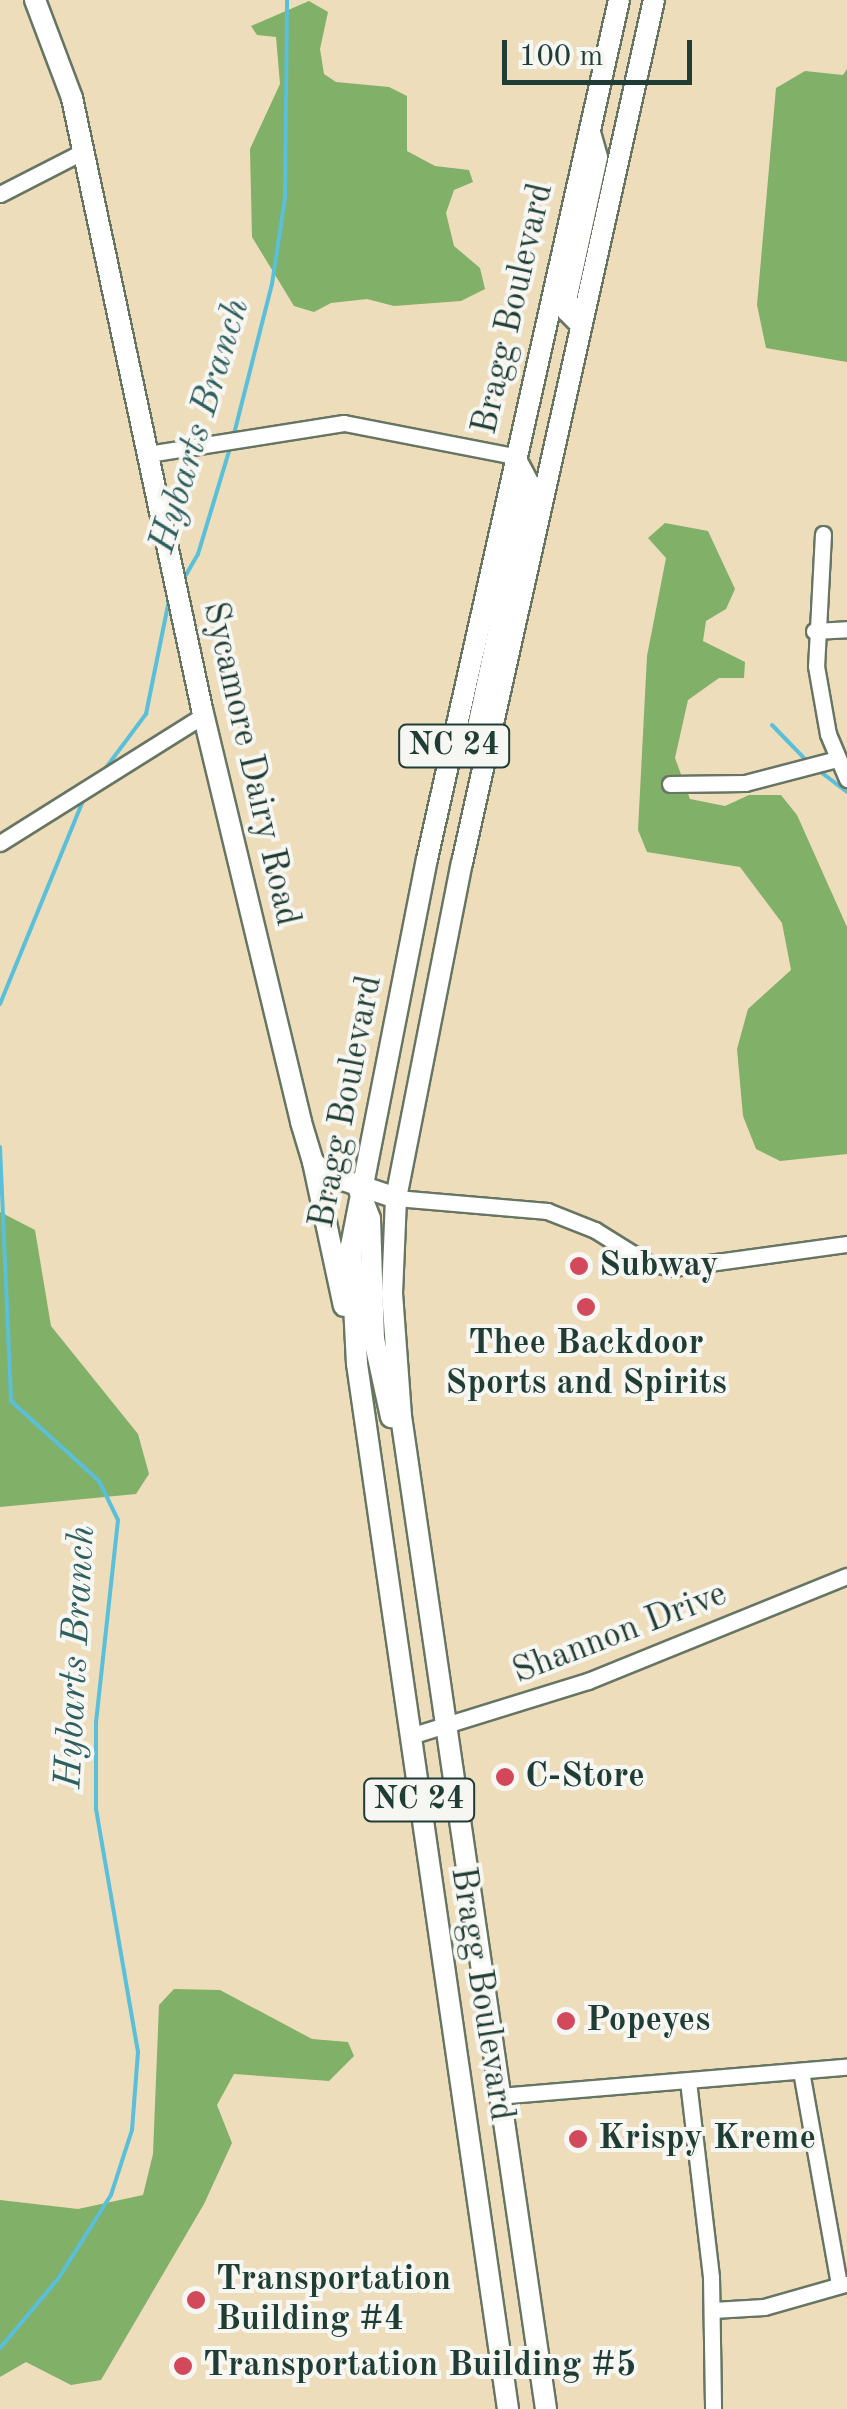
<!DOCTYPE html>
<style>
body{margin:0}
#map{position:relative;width:847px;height:2409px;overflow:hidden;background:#edddbb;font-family:"Old Standard TT",serif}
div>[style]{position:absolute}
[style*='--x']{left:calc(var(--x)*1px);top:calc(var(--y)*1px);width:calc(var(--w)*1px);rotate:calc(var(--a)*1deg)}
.forest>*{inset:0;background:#81b068}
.stream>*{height:4px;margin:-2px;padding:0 2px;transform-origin:2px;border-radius:2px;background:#5abfd8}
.roads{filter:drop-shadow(2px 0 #677563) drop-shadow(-2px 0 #677563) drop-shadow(0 2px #677563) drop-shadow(0 -2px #677563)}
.minor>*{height:15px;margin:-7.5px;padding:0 7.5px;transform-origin:7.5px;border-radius:7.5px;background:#fff}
.major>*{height:20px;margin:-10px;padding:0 10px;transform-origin:10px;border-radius:10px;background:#fff}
.dots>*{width:28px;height:28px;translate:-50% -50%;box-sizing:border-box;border:5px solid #f6f6f2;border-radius:50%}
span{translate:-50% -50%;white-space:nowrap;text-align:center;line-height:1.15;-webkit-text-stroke:8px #f6f6f2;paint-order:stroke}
.shield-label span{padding:2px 8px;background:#f6f6f2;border:2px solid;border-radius:8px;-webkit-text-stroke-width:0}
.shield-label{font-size:32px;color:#1f3d34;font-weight:700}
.street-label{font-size:35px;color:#1f3d34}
.poi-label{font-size:35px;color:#1f3d34;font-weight:700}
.left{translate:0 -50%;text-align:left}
.water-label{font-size:38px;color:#2e5e5d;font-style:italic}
.scale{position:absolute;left:502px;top:40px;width:190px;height:45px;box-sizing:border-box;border:5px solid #1f3d34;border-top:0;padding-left:12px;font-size:30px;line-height:35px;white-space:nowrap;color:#1f3d34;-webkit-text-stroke:8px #f6f6f2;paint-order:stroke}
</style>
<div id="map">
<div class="forest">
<i style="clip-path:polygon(309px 1px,328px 12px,320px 49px,324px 74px,336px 82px,389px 87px,407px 96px,407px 151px,435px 166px,469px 170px,473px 182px,454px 190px,446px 213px,454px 246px,480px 268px,485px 289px,461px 301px,394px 306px,367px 299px,331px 303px,314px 312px,294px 306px,252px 237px,250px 149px,280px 84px,276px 37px,257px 35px,251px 26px)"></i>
<i style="clip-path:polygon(847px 69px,847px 362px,766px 348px,757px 305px,776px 88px,805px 71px,843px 75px)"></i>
<i style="clip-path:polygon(665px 523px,708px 531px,735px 589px,726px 609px,706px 621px,703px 641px,745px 662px,744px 678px,719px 678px,688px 700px,675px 758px,690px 799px,725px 806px,749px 795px,781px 795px,797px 815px,847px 927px,847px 1154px,780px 1161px,756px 1149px,743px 1116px,737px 1049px,748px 1009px,791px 970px,782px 923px,740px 867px,647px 852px,638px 830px,647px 656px,666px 558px,648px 538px)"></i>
<i style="clip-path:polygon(0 1212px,35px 1230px,51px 1326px,138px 1434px,149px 1474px,136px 1494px,0 1507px)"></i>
<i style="clip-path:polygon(174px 1989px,220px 1990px,312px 2039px,348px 2042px,354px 2056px,329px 2081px,234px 2074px,217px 2105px,232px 2143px,204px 2204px,101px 2380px,71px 2385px,26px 2362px,0 2377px,0 2200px,78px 2209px,143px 2195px,153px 2154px,159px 2005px)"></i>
</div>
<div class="stream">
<i style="--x:234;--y:434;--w:155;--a:-75.8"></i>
<i style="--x:272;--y:284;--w:87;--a:-81.4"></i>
<i style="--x:285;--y:198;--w:198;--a:-89.4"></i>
<i style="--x:183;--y:580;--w:30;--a:-60"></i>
<i style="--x:198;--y:554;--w:111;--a:-73.2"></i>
<i style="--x:772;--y:725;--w:50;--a:45.8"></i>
<i style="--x:105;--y:769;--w:69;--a:-53.3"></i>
<i style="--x:146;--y:714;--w:116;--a:-78.6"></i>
<i style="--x:818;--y:770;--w:36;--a:37"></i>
<i style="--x:0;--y:1004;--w:225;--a:-67.8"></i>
<i style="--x:0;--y:1147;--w:254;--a:87.5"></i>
<i style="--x:11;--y:1401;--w:119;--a:42.3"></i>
<i style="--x:99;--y:1481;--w:43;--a:64"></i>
<i style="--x:118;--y:1520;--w:204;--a:96.2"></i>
<i style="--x:96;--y:1723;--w:86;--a:90"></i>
<i style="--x:96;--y:1809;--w:247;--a:80.2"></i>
<i style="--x:138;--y:2052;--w:78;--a:94.4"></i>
<i style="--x:132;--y:2130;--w:68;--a:107.9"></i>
<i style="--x:111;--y:2195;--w:99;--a:122.2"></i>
<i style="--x:58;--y:2279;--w:90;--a:130"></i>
</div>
<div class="roads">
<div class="minor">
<i style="--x:0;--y:194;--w:94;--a:-27.1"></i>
<i style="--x:148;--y:454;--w:198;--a:-9"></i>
<i style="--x:344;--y:423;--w:173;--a:11"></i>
<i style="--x:823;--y:534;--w:132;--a:93"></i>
<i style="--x:816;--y:666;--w:69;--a:80"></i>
<i style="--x:828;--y:734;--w:49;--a:67.1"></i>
<i style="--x:814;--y:631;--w:33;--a:-3"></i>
<i style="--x:670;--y:784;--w:75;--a:-0.8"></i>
<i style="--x:745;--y:783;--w:95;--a:-14.6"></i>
<i style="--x:0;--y:843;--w:241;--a:-32.1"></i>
<i style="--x:396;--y:1198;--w:152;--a:4.9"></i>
<i style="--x:547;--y:1211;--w:52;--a:21.6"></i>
<i style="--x:595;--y:1230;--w:62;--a:31.9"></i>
<i style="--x:648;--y:1263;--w:25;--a:11"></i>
<i style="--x:673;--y:1268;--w:176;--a:-7.9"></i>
<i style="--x:410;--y:1736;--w:186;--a:-17.2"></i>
<i style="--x:588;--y:1681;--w:279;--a:-22.1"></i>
<i style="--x:801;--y:2071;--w:216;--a:79.9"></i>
<i style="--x:688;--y:2081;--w:197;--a:83.3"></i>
<i style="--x:711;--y:2277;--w:132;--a:89.1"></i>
<i style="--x:498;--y:2096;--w:350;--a:-4.8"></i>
<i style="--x:713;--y:2310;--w:51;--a:-3.4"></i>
<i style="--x:764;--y:2307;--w:84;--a:-15.9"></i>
</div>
<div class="major">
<i style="--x:35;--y:0;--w:105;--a:69.3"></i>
<i style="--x:72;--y:98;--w:625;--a:77.99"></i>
<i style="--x:202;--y:709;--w:425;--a:76.5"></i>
<i style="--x:301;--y:1122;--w:42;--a:73.3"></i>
<i style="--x:313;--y:1162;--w:20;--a:41"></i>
<i style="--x:328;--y:1175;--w:72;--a:18.7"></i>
<i style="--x:580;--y:324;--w:18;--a:-135"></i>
<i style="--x:567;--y:311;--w:15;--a:-90"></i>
<i style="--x:567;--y:296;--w:142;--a:-77.8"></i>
<i style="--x:597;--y:157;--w:26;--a:-106"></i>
<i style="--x:486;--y:754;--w:28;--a:-107"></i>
<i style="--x:478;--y:727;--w:248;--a:-78.1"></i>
<i style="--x:529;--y:484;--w:32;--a:-118"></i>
<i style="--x:313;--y:1162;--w:147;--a:77.9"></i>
<i style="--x:359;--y:1190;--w:31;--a:69"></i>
<i style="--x:370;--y:1219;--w:120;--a:88.1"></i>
<i style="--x:374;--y:1339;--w:80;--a:77.7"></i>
<i style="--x:508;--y:2409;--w:1056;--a:-98.22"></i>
<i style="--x:357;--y:1364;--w:118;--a:-92.9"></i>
<i style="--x:351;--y:1246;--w:394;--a:-78.9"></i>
<i style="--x:427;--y:859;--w:880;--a:-77.4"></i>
<i style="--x:546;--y:2409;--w:1004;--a:-98.31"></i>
<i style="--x:401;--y:1416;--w:122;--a:-94.2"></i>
<i style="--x:392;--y:1294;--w:96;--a:-87.6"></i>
<i style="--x:396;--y:1198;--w:341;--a:-78.9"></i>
<i style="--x:462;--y:863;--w:884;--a:-77.46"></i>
</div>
</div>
<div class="dots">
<i style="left:579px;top:1266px;background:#d1495b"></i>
<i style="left:586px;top:1307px;background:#d1495b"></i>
<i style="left:505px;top:1777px;background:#d1495b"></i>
<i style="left:566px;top:2021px;background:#d1495b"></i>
<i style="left:578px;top:2139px;background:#d1495b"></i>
<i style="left:196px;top:2300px;background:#d1495b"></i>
<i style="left:183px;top:2366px;background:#d1495b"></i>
</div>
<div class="shield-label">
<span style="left:454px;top:746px">NC 24</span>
<span style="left:419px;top:1800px">NC 24</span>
</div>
<div class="street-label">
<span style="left:514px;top:309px;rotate:-77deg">Bragg Boulevard</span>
<span style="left:250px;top:764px;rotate:77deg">Sycamore Dairy Road</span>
<span style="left:347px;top:1102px;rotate:-79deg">Bragg Boulevard</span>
<span style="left:620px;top:1634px;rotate:-21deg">Shannon Drive</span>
<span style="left:481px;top:1994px;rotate:81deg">Bragg Boulevard</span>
</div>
<div class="poi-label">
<span class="left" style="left:599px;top:1266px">Subway</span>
<span style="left:586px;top:1364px">Thee Backdoor<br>Sports and Spirits</span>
<span class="left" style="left:525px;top:1777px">C-Store</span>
<span class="left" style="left:586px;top:2021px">Popeyes</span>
<span class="left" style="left:598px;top:2139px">Krispy Kreme</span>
<span class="left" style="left:216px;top:2300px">Transportation<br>Building #4</span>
<span class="left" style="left:203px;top:2366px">Transportation Building #5</span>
</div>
<div class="water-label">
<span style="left:201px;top:426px;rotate:-73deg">Hybarts Branch</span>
<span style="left:77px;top:1657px;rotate:-87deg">Hybarts Branch</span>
</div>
<div class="scale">100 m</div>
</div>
